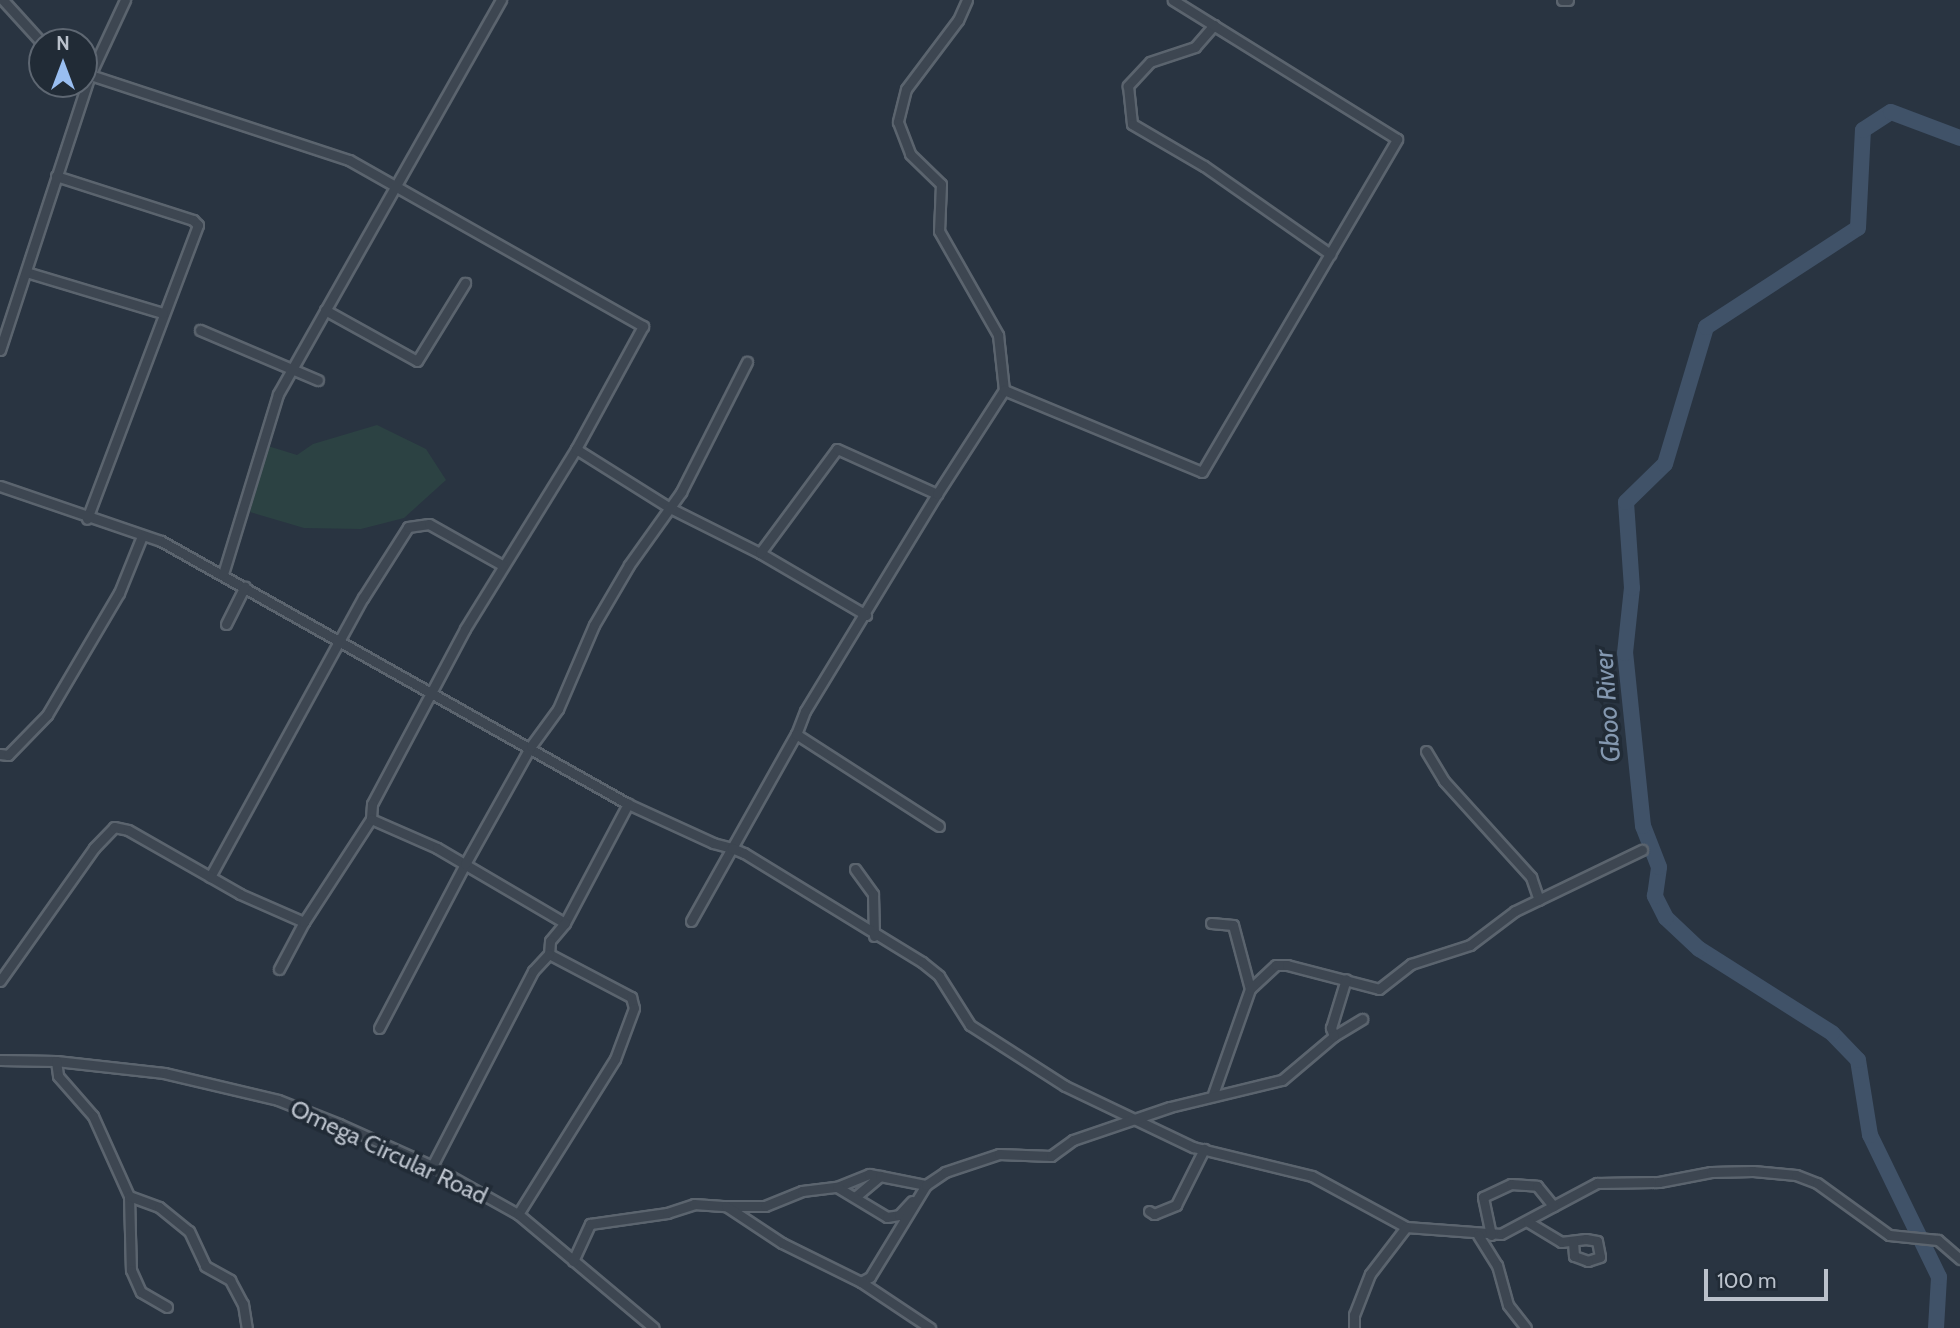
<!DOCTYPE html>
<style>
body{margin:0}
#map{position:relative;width:1960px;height:1328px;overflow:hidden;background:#293441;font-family:Cabin,sans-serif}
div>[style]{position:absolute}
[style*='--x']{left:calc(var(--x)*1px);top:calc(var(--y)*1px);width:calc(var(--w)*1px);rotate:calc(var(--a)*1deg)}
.green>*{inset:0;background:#2c4243}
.river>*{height:16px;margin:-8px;padding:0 8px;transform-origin:8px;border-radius:8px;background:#405268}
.roads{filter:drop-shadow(2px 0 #5b646e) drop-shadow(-2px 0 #5b646e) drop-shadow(0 2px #5b646e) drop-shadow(0 -2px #5b646e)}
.street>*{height:9px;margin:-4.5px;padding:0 4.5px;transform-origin:4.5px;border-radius:4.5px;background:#3d4651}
span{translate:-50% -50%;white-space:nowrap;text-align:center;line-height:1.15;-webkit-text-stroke:7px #212b36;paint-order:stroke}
.street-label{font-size:24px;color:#bac1cb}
.water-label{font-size:26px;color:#8498b0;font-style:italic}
.north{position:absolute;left:28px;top:28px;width:70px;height:70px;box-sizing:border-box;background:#212b36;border:2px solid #5e6772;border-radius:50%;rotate:0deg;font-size:19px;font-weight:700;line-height:28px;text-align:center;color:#bac1cb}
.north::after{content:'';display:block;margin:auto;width:24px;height:32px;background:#99bef1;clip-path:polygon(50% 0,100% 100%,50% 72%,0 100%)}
.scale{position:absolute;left:1704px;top:1269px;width:124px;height:32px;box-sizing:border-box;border:4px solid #bac1cb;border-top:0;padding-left:9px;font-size:21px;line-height:24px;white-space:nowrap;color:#bac1cb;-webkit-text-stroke:5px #212b36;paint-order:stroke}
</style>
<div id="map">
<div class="green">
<i style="clip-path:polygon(377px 425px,426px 449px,446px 480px,404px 518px,361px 529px,304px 528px,250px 512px,268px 446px,297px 455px,313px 444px)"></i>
</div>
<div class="river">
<i style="--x:1936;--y:1328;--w:51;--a:-86.6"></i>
<i style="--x:1939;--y:1277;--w:158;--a:-115.9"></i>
<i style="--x:1870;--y:1135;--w:76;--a:-99.1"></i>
<i style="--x:1858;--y:1060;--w:37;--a:-134"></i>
<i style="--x:1832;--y:1033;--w:157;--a:-147.7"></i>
<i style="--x:1699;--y:949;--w:45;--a:-136.8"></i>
<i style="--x:1666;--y:918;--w:25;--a:-117"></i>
<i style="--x:1655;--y:896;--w:29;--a:-82"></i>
<i style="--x:1659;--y:867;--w:44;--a:-111.3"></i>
<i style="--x:1643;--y:826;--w:174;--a:-95.9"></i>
<i style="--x:1625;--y:653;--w:65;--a:-83.9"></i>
<i style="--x:1632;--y:588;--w:86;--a:-94"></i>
<i style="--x:1626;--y:502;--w:54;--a:-44.3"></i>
<i style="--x:1665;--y:464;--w:143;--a:-73.3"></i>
<i style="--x:1706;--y:327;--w:181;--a:-33.1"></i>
<i style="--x:1858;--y:228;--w:98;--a:-87.1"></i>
<i style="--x:1863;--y:130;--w:33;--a:-33"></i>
<i style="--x:1891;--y:112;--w:74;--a:20.6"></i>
</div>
<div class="roads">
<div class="street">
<i style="--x:3;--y:0;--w:58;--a:47.8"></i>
<i style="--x:967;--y:0;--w:22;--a:114"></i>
<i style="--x:958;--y:20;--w:86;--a:127"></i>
<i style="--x:906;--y:89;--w:34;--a:104"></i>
<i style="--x:898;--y:122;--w:34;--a:69"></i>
<i style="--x:910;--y:154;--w:43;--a:44.1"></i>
<i style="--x:941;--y:184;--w:47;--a:92.4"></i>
<i style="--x:939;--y:231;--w:120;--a:60.4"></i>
<i style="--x:998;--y:335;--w:55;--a:83.8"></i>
<i style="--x:1562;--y:0;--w:6;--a:0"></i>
<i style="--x:1214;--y:25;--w:29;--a:131"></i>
<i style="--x:1195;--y:47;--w:47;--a:161.6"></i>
<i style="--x:1150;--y:62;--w:33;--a:133"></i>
<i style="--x:1128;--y:86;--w:38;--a:84"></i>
<i style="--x:1132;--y:124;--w:83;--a:30.3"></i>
<i style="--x:1204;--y:166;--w:154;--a:34.9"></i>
<i style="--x:84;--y:73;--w:279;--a:18.2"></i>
<i style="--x:349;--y:160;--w:338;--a:29.5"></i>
<i style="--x:643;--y:326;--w:140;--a:118.6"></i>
<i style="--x:576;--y:449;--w:211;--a:121.7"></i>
<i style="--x:465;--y:629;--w:198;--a:118"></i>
<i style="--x:372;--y:804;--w:15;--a:94"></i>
<i style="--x:56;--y:176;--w:144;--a:17.8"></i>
<i style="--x:193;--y:220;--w:7;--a:45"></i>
<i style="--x:198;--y:225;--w:314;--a:110.7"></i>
<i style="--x:26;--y:272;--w:143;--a:16.7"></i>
<i style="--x:325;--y:310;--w:105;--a:29"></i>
<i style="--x:417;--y:361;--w:92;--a:-58.4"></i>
<i style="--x:200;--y:330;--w:128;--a:23"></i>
<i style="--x:0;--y:350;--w:289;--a:-71.9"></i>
<i style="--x:90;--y:75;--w:83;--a:-65"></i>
<i style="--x:576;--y:449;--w:111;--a:32.1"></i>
<i style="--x:670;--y:508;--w:101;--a:26.6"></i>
<i style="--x:760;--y:553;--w:123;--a:30.3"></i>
<i style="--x:0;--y:486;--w:170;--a:18.9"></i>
<i style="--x:161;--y:541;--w:536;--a:29.39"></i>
<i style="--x:628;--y:804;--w:94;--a:24.6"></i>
<i style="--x:713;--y:843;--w:20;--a:15"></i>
<i style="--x:732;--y:848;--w:131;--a:-60.7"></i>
<i style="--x:937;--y:494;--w:254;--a:121.3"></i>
<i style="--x:805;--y:711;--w:25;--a:111"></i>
<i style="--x:796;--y:734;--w:170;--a:32.8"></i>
<i style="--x:760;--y:553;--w:129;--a:-53.5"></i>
<i style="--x:837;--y:449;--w:110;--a:24.2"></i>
<i style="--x:937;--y:494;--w:124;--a:-57.2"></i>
<i style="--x:1004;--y:390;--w:214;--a:22.5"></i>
<i style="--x:1202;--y:472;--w:386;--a:-59.6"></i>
<i style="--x:1397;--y:139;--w:264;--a:-148.2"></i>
<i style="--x:223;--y:574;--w:188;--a:-73"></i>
<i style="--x:278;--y:394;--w:453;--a:-60.5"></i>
<i style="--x:226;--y:624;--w:42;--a:-63.4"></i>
<i style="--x:1426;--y:751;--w:35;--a:59"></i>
<i style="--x:1444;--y:781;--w:130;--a:47.8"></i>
<i style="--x:1531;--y:877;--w:24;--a:71"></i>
<i style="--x:0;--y:754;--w:8;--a:7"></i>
<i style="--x:8;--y:755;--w:56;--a:-45.7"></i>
<i style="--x:47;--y:715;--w:142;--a:-59.5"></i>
<i style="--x:119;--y:593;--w:61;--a:-68"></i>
<i style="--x:855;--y:869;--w:31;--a:54"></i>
<i style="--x:873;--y:894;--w:42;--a:88.6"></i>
<i style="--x:210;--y:877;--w:318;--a:-61.3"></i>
<i style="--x:363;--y:598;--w:84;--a:-57.6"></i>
<i style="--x:408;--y:527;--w:21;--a:-8"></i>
<i style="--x:429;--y:524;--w:84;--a:29.3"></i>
<i style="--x:691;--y:921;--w:84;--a:-60.7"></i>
<i style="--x:732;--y:848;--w:13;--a:23"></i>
<i style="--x:744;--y:853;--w:209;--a:31.5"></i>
<i style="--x:922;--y:962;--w:22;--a:39"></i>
<i style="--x:939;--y:976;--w:58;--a:57.7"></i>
<i style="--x:970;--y:1025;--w:113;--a:32.7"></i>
<i style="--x:1065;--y:1086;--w:142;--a:25.5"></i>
<i style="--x:1193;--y:1147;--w:122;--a:13.7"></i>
<i style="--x:1312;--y:1176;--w:107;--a:28.5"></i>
<i style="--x:1406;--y:1227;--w:95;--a:4.2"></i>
<i style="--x:1501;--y:1234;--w:109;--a:-28"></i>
<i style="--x:1597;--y:1183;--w:62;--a:-0.9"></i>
<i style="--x:1659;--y:1182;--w:53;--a:-10.9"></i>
<i style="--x:1711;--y:1172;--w:42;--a:-1.4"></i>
<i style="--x:1753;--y:1171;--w:43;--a:5.3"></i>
<i style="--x:1796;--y:1175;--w:22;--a:21"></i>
<i style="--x:1817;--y:1183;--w:89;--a:35.8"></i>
<i style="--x:1889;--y:1235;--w:49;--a:5.8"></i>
<i style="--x:1938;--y:1240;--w:29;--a:41"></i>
<i style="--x:565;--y:923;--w:135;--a:-62.1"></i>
<i style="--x:1211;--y:923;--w:22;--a:5"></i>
<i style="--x:1233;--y:925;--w:66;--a:75.1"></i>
<i style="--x:1250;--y:989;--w:111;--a:109.4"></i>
<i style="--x:279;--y:969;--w:53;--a:-62"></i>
<i style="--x:0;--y:981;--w:163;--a:-54.7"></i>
<i style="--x:94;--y:848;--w:29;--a:-46"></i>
<i style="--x:114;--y:827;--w:14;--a:12"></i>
<i style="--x:128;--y:830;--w:129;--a:29.7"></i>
<i style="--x:240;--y:894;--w:70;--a:23.6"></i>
<i style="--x:304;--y:922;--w:123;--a:-57"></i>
<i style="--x:371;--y:819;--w:72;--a:23.7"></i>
<i style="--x:437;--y:848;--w:148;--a:30.4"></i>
<i style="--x:565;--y:923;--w:23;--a:130"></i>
<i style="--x:550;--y:941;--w:13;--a:94"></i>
<i style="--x:549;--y:954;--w:93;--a:27.7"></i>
<i style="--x:631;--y:997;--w:11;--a:75"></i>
<i style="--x:634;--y:1008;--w:54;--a:110.4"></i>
<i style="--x:615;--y:1059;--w:183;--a:122"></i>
<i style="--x:1250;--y:989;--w:35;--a:-43"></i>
<i style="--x:1276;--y:965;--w:11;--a:0"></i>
<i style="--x:1287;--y:965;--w:95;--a:14.6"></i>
<i style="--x:1379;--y:989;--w:41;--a:-38"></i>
<i style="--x:1411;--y:964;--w:62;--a:-17.9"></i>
<i style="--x:1470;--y:945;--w:56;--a:-37.1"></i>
<i style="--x:1515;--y:911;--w:141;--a:-25.7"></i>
<i style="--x:379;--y:1028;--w:185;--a:-62.3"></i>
<i style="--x:465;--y:864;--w:135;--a:-60.8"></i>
<i style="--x:531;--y:746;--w:46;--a:-53.9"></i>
<i style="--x:558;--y:709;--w:91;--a:-66.8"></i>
<i style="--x:594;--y:625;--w:69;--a:-59.7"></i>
<i style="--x:629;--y:565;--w:90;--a:-54.5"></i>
<i style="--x:681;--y:492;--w:146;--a:-63.1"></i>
<i style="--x:1334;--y:1036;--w:33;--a:-31"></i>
<i style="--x:0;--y:1060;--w:56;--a:1"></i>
<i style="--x:56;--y:1061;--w:109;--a:6.3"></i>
<i style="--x:164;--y:1073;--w:117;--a:13.3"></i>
<i style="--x:278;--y:1100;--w:66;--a:21.5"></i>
<i style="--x:339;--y:1124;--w:102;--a:24.3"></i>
<i style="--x:432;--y:1166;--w:98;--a:29.2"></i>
<i style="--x:518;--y:1214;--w:177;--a:40"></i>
<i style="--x:56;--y:1061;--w:15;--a:82"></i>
<i style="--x:58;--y:1076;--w:53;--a:48.8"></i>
<i style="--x:93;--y:1116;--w:88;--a:65.8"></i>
<i style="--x:129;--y:1196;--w:74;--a:88.5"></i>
<i style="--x:131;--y:1270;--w:24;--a:66"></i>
<i style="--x:141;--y:1292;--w:30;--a:30"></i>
<i style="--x:432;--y:1166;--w:220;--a:-62.6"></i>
<i style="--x:533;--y:971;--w:23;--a:-47"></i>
<i style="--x:837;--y:1187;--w:35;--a:-22"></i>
<i style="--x:869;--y:1174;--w:11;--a:10"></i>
<i style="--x:129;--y:1196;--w:32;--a:20"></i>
<i style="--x:159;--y:1207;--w:38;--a:39"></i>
<i style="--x:189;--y:1231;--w:38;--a:65"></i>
<i style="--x:205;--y:1266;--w:29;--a:29"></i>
<i style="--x:230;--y:1280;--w:27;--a:62"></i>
<i style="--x:243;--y:1304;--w:24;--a:81"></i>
<i style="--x:855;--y:1197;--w:33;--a:-40"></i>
<i style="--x:880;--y:1176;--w:47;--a:11.1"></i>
<i style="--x:726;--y:1206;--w:39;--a:0"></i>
<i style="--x:765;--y:1206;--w:40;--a:-22"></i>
<i style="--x:802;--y:1191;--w:35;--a:-7"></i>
<i style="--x:837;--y:1187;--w:58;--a:31"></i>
<i style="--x:887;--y:1217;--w:12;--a:-9"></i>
<i style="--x:899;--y:1215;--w:19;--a:-47"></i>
<i style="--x:1149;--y:1211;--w:6;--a:31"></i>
<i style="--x:1154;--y:1214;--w:24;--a:-22"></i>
<i style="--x:1176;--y:1205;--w:63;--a:-63.4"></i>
<i style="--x:1528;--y:1222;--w:39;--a:31"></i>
<i style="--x:1561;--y:1242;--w:25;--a:-7"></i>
<i style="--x:1586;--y:1239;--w:11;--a:10"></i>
<i style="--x:1597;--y:1241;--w:16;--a:79"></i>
<i style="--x:1600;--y:1257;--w:13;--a:162"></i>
<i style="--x:1588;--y:1261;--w:15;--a:-160"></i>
<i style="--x:1574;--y:1256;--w:15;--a:-94"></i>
<i style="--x:1478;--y:1235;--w:36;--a:58"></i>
<i style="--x:1497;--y:1265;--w:41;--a:74.6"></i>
<i style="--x:1508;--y:1305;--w:29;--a:52"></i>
<i style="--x:1491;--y:1235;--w:39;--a:-102"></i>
<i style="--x:1483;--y:1197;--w:31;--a:-25"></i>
<i style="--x:1511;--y:1184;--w:26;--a:4"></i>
<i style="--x:1537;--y:1186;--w:26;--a:51"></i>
<i style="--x:573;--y:1261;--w:41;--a:-65.3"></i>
<i style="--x:590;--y:1224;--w:78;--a:-8.1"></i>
<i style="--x:667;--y:1213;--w:28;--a:-18"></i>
<i style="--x:694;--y:1204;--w:32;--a:4"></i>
<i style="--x:726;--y:1206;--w:67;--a:33.5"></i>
<i style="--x:782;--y:1243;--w:88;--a:26.3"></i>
<i style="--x:861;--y:1282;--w:10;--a:-29"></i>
<i style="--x:870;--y:1277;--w:108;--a:-58.7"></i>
<i style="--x:926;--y:1185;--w:23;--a:-34"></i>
<i style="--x:945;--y:1172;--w:57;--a:-18.4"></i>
<i style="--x:999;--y:1154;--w:52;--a:2.2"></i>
<i style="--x:1051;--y:1156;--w:27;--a:-36"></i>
<i style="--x:1073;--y:1140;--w:102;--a:-18.8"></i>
<i style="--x:1170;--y:1107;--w:115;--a:-13.6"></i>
<i style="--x:1282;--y:1080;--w:68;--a:-40.2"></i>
<i style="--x:1334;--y:1036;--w:9;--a:-111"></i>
<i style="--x:1331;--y:1028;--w:51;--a:-73"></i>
<i style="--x:861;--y:1282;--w:83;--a:33.7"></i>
<i style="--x:1354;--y:1328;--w:13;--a:-90"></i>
<i style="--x:1354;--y:1315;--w:44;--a:-68.7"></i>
<i style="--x:1370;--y:1274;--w:59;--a:-52.5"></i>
</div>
</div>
<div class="street-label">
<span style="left:389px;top:1152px;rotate:25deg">Omega Circular Road</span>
</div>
<div class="water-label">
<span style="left:1608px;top:706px;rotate:-94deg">Gboo River</span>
</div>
<div class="north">N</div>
<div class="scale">100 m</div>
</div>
